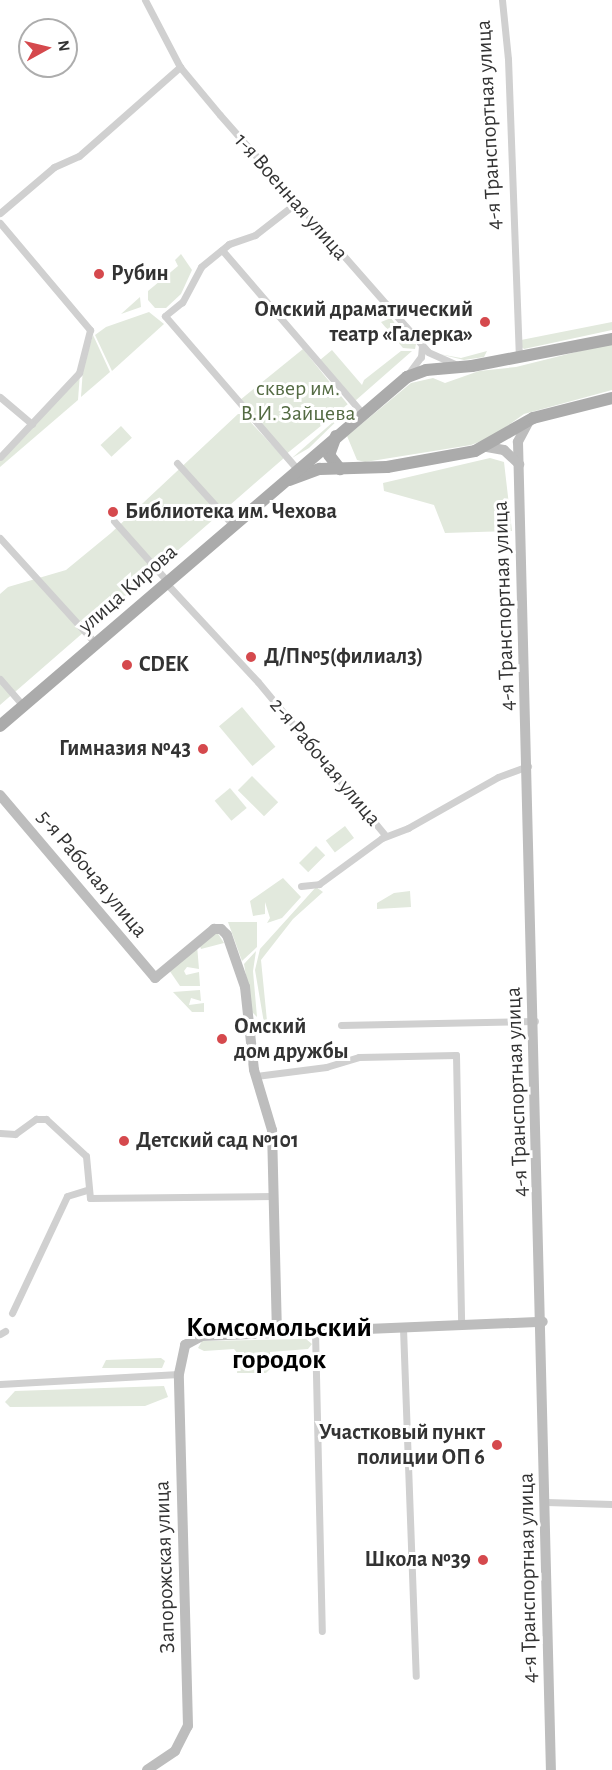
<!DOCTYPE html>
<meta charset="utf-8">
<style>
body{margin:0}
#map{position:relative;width:612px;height:1770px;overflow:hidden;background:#fff;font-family:"Alegreya Sans",sans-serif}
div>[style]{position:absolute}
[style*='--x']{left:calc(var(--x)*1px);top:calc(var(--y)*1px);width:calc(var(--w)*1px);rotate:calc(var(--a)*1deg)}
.green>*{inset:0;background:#e2e9dd;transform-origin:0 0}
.street>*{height:7px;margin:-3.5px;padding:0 3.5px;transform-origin:3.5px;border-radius:3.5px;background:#d0d0d0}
.secondary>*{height:10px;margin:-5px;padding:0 5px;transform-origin:5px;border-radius:5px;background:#bdbdbd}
.primary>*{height:12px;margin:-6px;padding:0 6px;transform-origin:6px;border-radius:6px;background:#ababab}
.dots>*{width:16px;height:16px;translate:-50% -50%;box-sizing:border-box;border:3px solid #fff;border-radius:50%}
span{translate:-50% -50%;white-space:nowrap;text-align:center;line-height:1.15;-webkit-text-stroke:6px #fff;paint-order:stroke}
.street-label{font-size:22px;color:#333}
.poi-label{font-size:22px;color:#333;font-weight:700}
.left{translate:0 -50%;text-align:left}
.right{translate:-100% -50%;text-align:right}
.park-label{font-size:22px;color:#546b43}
.district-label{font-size:28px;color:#000;font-weight:700}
.north{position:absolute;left:18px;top:18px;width:60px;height:60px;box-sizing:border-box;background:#fff;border:2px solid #adadad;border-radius:50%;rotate:82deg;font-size:16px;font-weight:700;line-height:24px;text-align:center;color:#333}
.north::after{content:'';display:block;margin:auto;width:21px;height:27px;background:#d5494d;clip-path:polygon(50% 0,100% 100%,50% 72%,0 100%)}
</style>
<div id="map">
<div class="green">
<i style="clip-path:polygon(181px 254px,192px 270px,181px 294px,166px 308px,155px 308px,148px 300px,148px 291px,178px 266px,175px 260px)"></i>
<i style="clip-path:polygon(140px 297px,141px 307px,121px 314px)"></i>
<i style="clip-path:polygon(149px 312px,164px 324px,112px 371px,95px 335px,106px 327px)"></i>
<i style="clip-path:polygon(391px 318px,409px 343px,416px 344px,415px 349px,403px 348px,381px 322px)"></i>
<i style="clip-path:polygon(612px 322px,612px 330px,524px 349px,520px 346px,521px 340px)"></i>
<i style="clip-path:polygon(93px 335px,110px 372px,81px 397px,83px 368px)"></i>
<i style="clip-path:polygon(612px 343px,612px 390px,524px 414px,492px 437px,471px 445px,365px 462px,357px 460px,347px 436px,411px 383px,433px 378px,445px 383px,479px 371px,516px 367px)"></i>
<i style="left:303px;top:349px;width:71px;height:81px;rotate:51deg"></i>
<i style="clip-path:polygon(332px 350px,362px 385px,364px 380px,401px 351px,412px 351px,355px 401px,320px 360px)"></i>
<i style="clip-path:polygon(487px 351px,484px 357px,464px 360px,439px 354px,461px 358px)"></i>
<i style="clip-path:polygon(80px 373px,78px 400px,0 467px,0 459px)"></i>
<i style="clip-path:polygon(350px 408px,309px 448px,292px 458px,349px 408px)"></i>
<i style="clip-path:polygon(238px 414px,243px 414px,284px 458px,0 705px,0 594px,8px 587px,66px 570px,111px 533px)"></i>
<i style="left:121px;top:426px;width:16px;height:28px;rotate:47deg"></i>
<i style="clip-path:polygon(490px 458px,504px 462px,512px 531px,445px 533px,434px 505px,384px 491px,383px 483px)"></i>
<i style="left:242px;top:707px;width:52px;height:30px;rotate:50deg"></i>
<i style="left:252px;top:776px;width:37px;height:20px;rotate:45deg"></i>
<i style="left:230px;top:788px;width:26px;height:20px;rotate:50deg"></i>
<i style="left:345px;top:826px;width:15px;height:24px;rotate:53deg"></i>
<i style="left:316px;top:846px;width:13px;height:24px;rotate:45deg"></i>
<i style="clip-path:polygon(283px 878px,301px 897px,282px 918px,267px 923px,270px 918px,265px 902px,265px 914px,253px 916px,250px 901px)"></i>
<i style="clip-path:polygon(316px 887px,323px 892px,293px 919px,261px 960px,267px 1021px,264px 1023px,255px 970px,260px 949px)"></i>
<i style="clip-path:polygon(410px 891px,411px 907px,377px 909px,377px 903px,394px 893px)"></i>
<i style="clip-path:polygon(228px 922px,257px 922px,257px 947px,242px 961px)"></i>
<i style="clip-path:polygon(217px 932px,224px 943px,201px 949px,199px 944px)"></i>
<i style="clip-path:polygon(197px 945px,199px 969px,187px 967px,184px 971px,186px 975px,199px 972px,200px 986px,180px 986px,169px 970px)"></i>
<i style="clip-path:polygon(256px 951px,253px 971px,257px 1017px,252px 1012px,244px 964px)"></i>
<i style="clip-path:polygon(200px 990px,201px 1001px,191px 998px,189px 1005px,204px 1003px,204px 1012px,192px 1012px,173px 992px)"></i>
<i style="clip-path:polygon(306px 1339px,312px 1344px,308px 1349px,270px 1352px,270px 1369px,266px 1373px,237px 1373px,239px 1355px,234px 1349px,204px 1351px,198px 1348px,202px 1341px)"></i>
<i style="clip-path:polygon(161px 1358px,165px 1361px,162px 1368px,102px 1368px,106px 1360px)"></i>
<i style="clip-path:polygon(164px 1386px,168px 1397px,145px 1406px,10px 1407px,5px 1402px,15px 1391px)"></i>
</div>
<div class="street">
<i style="--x:145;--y:0;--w:76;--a:62.4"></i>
<i style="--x:180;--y:67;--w:62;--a:50.2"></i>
<i style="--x:220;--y:115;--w:315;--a:48.7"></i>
<i style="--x:428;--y:352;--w:30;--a:24"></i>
<i style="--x:502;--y:0;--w:59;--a:84.2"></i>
<i style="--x:508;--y:59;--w:298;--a:87.9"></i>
<i style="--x:296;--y:203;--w:52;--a:142"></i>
<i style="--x:255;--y:235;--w:28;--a:161"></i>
<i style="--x:229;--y:244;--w:36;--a:141"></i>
<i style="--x:201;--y:267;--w:40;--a:118"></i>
<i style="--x:182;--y:302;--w:22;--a:141"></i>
<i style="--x:165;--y:316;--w:201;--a:49.2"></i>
<i style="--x:0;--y:213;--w:71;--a:-40.4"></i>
<i style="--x:54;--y:167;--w:27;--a:-24"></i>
<i style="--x:79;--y:156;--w:135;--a:-41.4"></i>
<i style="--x:0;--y:223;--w:140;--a:49.9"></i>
<i style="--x:90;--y:330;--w:44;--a:104.3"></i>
<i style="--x:79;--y:373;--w:115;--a:133.2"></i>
<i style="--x:222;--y:250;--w:215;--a:49.3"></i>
<i style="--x:408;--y:374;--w:21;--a:-53"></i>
<i style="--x:421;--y:357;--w:12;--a:-85"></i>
<i style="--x:0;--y:397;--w:42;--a:40.2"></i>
<i style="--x:177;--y:463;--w:84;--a:47.9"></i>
<i style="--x:114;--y:521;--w:81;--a:48.5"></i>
<i style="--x:0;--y:538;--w:143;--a:47.8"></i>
<i style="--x:166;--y:583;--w:135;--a:47.1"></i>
<i style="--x:258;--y:682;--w:200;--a:50.3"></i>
<i style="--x:0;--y:679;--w:37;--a:49"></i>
<i style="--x:301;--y:886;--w:18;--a:-6"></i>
<i style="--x:319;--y:884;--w:78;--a:-36.1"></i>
<i style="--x:382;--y:838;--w:28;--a:-21"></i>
<i style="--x:408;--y:828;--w:103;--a:-29.5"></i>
<i style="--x:498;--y:777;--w:32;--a:-20"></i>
<i style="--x:341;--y:1025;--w:194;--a:-1.2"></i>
<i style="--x:256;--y:1076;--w:71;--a:-7.3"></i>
<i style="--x:326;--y:1067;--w:34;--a:-17"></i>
<i style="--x:359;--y:1057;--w:97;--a:-1.2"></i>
<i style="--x:456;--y:1055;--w:270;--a:88.9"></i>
<i style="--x:0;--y:1133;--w:15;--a:4"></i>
<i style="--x:15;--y:1134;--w:26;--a:-36"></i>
<i style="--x:36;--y:1119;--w:10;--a:0"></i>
<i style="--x:46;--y:1119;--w:54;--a:42.8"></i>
<i style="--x:86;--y:1156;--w:42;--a:84.6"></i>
<i style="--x:90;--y:1198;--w:184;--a:-0.6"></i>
<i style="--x:12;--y:1313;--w:129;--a:-64.8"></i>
<i style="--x:67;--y:1196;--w:21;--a:-17"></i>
<i style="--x:403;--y:1328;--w:348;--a:87.9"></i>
<i style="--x:315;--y:1331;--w:300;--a:88.7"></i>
<i style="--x:0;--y:1334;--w:6;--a:-31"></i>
<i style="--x:0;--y:1384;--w:179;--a:-3.2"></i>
<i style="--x:546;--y:1502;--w:66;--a:1.7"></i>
</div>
<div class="secondary">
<i style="--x:529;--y:421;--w:24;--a:118"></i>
<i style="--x:518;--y:442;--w:1328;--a:88.58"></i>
<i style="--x:487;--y:447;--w:17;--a:10"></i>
<i style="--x:504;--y:450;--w:21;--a:43"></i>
<i style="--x:0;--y:795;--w:240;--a:49.7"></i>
<i style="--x:155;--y:978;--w:77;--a:-39.7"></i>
<i style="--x:214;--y:929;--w:7;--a:0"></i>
<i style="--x:221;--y:929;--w:8;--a:45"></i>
<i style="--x:227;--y:935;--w:55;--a:70.9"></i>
<i style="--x:245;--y:987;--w:83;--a:83.8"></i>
<i style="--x:254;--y:1070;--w:63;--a:73.3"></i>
<i style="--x:272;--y:1130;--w:203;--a:88.6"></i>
<i style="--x:147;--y:1770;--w:34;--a:-34"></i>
<i style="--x:175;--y:1751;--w:28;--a:-63"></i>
<i style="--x:188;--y:1726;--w:352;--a:-91.5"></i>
<i style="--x:179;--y:1374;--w:30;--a:-78"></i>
<i style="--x:185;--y:1345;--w:19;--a:-28"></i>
<i style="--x:202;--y:1336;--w:341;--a:-2.4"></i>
</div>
<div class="primary">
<i style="--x:336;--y:436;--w:20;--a:110"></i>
<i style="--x:329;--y:455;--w:18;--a:52"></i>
<i style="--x:289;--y:480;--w:33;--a:-20"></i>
<i style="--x:320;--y:469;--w:67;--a:-1.7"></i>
<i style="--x:387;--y:467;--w:89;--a:-10.3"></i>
<i style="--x:475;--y:451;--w:67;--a:-29.6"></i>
<i style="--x:533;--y:418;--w:81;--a:-14.2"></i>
<i style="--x:0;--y:726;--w:536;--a:-40.61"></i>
<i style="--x:407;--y:377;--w:20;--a:-20"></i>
<i style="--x:426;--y:370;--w:46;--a:-5"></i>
<i style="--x:472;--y:366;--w:143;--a:-10.9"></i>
</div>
<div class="dots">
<i style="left:99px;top:274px;background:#d5494d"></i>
<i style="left:485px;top:322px;background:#d5494d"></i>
<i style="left:113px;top:512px;background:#d5494d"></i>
<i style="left:251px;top:657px;background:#d5494d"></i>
<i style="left:127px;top:665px;background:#d5494d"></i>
<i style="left:203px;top:749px;background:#d5494d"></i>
<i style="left:222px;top:1039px;background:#d5494d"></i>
<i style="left:124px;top:1141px;background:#d5494d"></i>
<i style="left:497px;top:1445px;background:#d5494d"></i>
<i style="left:483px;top:1560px;background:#d5494d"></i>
</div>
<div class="street-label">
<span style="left:489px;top:125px;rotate:-93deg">4-я Транспортная улица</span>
<span style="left:291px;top:197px;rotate:49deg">1-я Военная улица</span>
<span style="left:128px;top:589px;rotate:-41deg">улица Кирова</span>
<span style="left:504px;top:606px;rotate:-92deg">4-я Транспортная улица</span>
<span style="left:325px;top:762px;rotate:50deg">2-я Рабочая улица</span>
<span style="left:92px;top:874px;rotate:50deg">5-я Рабочая улица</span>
<span style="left:517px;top:1092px;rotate:-92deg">4-я Транспортная улица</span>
<span style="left:165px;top:1567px;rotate:-92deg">Запорожская улица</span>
<span style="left:528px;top:1578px;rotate:-91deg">4-я Транспортная улица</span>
</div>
<div class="poi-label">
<span class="left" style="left:111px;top:274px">Рубин</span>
<span class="right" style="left:473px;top:322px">Омский драматический<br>театр «Галерка»</span>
<span class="left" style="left:125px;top:512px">Библиотека им. Чехова</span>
<span class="left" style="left:264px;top:657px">Д/П№5(филиал3)</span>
<span class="left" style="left:139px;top:665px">CDEK</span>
<span class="right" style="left:191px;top:749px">Гимназия №43</span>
<span class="left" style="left:234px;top:1039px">Омский<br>дом дружбы</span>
<span class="left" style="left:136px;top:1141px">Детский сад №101</span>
<span class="right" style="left:485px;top:1445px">Участковый пункт<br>полиции ОП 6</span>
<span class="right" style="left:471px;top:1560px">Школа №39</span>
</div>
<div class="park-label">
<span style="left:298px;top:401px">сквер им.<br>В.И. Зайцева</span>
</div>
<div class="district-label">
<span style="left:279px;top:1344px">Комсомольский<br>городок</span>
</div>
<div class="north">N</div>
</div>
